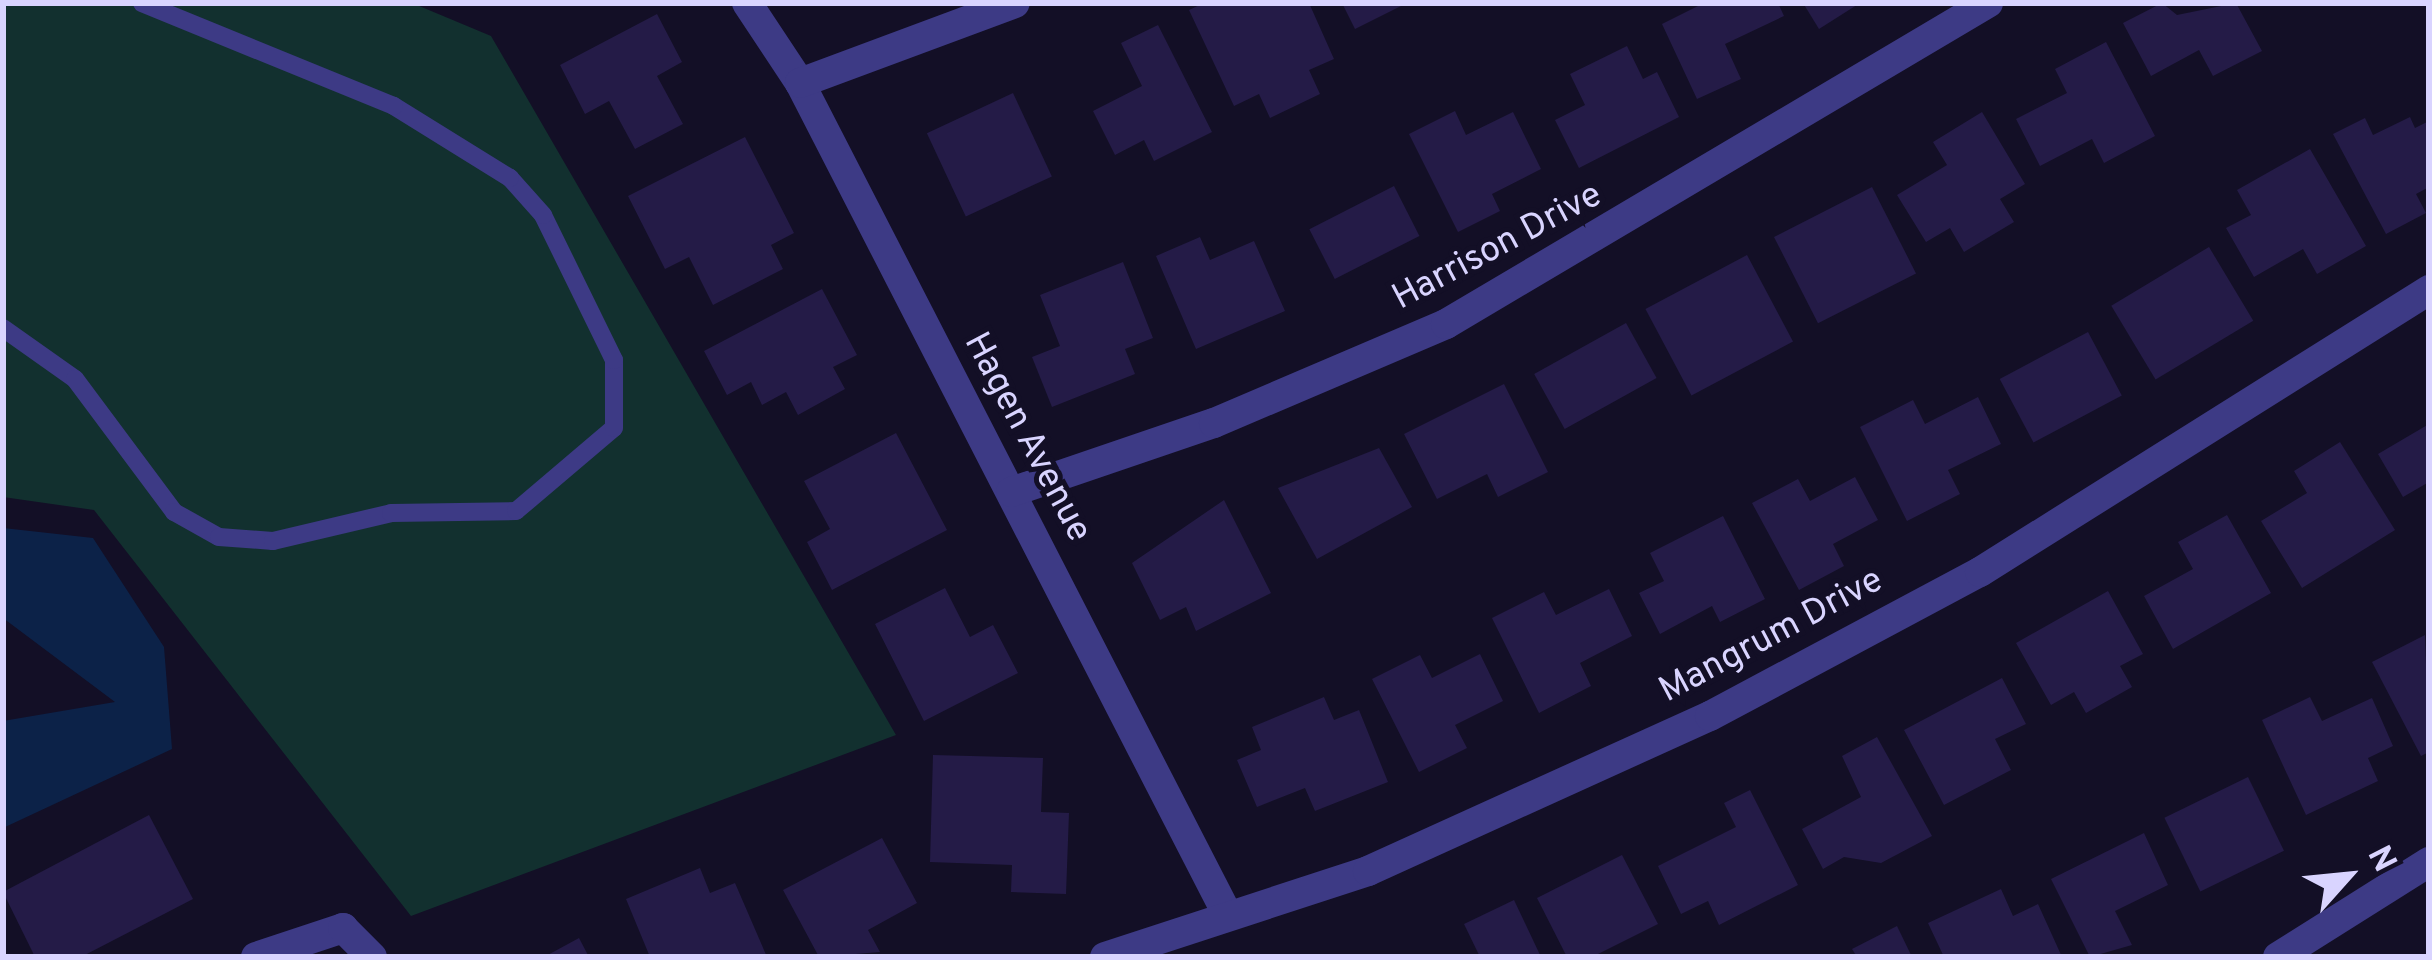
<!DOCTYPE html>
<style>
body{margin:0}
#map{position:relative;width:2432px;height:960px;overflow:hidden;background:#130f26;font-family:Overpass,sans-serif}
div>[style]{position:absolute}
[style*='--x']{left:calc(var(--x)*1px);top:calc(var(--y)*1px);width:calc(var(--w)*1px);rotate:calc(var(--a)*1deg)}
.green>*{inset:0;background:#12302f}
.water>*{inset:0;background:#0c2248}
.building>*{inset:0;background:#241b47;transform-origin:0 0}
.lane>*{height:18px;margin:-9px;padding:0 9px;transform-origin:9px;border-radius:9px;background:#3d3a85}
.street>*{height:30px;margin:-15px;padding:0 15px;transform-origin:15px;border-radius:15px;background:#3d3a85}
span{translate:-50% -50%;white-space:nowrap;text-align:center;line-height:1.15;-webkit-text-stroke:10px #130f26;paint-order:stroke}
.street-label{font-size:36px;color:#d9d4ff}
.frame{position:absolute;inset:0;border:6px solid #d9d4ff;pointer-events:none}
.north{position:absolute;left:2288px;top:816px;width:120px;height:120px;-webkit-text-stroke:9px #130f26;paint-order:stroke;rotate:63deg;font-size:33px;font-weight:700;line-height:48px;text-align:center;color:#d9d4ff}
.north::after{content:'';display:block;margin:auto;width:42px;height:54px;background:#d9d4ff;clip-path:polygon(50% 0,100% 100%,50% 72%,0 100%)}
</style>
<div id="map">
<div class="green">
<i style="clip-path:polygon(3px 3px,412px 3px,491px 36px,896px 735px,411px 916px,94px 510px,3px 497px)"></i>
</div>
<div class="water">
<i style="clip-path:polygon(3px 528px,93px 538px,164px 647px,172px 749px,3px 828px,3px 721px,115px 702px,3px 618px)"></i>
</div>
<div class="building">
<i style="clip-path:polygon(1204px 3px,1309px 3px,1334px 59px,1309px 70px,1320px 94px,1270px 118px,1259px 94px,1234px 106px,1189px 10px)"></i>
<i style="clip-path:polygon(1342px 3px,1407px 3px,1355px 29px)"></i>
<i style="clip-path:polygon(1704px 3px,1778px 3px,1784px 16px,1725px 44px,1741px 79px,1697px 99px,1662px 24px)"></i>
<i style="clip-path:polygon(1803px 3px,1860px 3px,1819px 29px)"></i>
<i style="clip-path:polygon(2162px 3px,2177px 15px,2236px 3px,2262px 51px,2213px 76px,2199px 50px,2151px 76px,2123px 23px)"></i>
<i style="clip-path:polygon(657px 14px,682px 62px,657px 76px,683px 124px,635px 149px,609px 101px,585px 114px,560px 65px)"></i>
<i style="clip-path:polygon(1158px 25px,1212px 132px,1154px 161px,1144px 140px,1115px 155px,1093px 111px,1142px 86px,1121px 43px)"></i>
<i style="clip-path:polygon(2106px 42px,2155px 136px,2104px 163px,2092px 139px,2040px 166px,2016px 119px,2067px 93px,2055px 69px)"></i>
<i style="clip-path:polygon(1627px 46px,1643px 79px,1657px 72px,1679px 117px,1579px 168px,1555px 120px,1585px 105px,1570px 74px)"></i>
<i style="left:1013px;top:93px;width:92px;height:95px;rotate:65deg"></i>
<i style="clip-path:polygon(1455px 111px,1466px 135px,1513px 112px,1541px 169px,1492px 194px,1500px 211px,1458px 232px,1409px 134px)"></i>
<i style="clip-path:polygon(1982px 112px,2025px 184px,2000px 199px,2014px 222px,1964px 252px,1950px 228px,1926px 242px,1897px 195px,1947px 165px,1933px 142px)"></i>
<i style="clip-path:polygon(2410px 117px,2415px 128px,2429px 121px,2429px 187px,2416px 194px,2426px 213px,2386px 234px,2333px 134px,2365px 118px,2373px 135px)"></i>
<i style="clip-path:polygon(745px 137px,794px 233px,771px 245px,783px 269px,713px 305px,689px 257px,665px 269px,628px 196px)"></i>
<i style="clip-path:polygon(2310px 149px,2366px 246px,2317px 274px,2303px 249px,2254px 277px,2226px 228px,2251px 215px,2237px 190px)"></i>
<i style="left:1394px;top:186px;width:56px;height:95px;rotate:63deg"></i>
<i style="left:1872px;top:187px;width:97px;height:110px;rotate:63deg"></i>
<i style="clip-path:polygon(1200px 237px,1210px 260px,1254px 241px,1285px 311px,1196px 349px,1156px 256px)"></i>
<i style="left:2209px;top:247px;width:86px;height:114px;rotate:59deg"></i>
<i style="left:1747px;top:255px;width:98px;height:115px;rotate:62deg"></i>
<i style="clip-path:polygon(1123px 262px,1153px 338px,1125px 349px,1135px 374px,1052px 407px,1032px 357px,1060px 346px,1040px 295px)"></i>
<i style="clip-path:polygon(822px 289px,857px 355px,833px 367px,845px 389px,798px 415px,786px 392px,762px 405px,751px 382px,727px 395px,704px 351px)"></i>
<i style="left:1626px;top:323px;width:63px;height:105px;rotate:61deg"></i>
<i style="left:2088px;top:332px;width:72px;height:100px;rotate:62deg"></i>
<i style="clip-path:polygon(1504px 384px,1548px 472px,1498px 497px,1487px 474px,1437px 499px,1404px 434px)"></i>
<i style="clip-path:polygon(1978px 397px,2001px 444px,1948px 470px,1960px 494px,1907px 521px,1860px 427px,1913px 400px,1925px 424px)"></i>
<i style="clip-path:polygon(2429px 424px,2429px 482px,2403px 497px,2378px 454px)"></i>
<i style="clip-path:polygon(896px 433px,947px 530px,832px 590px,807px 542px,830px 529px,804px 481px)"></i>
<i style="clip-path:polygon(2340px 442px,2395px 530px,2302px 588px,2261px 521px,2307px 493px,2294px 471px)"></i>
<i style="clip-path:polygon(1379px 448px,1412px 507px,1317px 559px,1278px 488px)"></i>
<i style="clip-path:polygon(1855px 477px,1878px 520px,1833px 544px,1844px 566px,1799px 590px,1752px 503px,1798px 479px,1810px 501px)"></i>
<i style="clip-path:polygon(1224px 500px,1271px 593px,1196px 631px,1186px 607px,1160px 620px,1132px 563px)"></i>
<i style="clip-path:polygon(2227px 515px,2271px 593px,2173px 649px,2144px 596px,2193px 569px,2178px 542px)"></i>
<i style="clip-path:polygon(1723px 516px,1765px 599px,1720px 622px,1712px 606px,1660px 634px,1639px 593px,1664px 581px,1650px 553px)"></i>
<i style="clip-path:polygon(945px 588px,970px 637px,993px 625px,1018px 673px,924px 721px,875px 624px)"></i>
<i style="clip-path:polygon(1609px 589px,1632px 636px,1580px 663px,1591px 686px,1539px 713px,1492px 618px,1544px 592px,1556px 615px)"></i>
<i style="clip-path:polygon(2108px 591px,2143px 654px,2120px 666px,2132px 687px,2086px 713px,2074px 692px,2051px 705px,2016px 643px)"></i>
<i style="clip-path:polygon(2425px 635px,2429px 752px,2421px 756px,2372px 662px)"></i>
<i style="clip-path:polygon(1480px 654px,1503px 701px,1455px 725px,1467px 748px,1419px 772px,1372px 679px,1420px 655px,1432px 678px)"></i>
<i style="clip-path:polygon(2002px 678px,2026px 724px,1995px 739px,2011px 770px,1944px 805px,1904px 730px)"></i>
<i style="clip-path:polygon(1324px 697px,1334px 720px,1359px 710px,1388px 782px,1315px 811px,1305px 788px,1257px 807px,1237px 760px,1261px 750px,1252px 727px)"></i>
<i style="clip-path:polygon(2310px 697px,2322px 721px,2372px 698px,2393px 746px,2368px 758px,2378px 781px,2306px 815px,2262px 720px)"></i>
<i style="clip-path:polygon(1877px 737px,1932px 836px,1881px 863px,1844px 857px,1823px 869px,1802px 829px,1861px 797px,1842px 756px)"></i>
<i style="clip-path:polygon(933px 755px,1043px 758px,1041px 812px,1069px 813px,1066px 894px,1011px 892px,1012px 865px,930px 862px)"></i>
<i style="left:2248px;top:777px;width:82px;height:93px;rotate:64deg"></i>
<i style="clip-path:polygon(1750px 790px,1798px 885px,1719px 925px,1708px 901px,1681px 914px,1658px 866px,1736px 827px,1724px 803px)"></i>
<i style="clip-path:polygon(149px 815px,193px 899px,81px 957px,35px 957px,3px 892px)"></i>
<i style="clip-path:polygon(2144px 833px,2168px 885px,2115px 911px,2132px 945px,2090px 957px,2051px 879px)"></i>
<i style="clip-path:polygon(882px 838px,917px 903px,868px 930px,880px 952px,819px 957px,783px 890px)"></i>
<i style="clip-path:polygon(1622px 855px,1658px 924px,1592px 957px,1567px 957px,1537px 898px)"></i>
<i style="clip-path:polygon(700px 868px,710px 893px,735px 883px,767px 957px,650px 957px,626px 899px)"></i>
<i style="clip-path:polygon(2001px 889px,2013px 916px,2038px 904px,2062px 957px,1944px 957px,1928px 923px)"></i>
<i style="clip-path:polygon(1514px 900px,1541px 957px,1480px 957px,1464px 924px)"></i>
<i style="clip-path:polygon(1897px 926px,1912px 957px,1857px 957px,1852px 949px)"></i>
<i style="clip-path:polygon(579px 938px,589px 957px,544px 957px)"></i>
</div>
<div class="lane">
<i style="--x:3;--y:328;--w:88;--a:35.3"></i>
<i style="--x:75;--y:379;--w:166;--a:53.3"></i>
<i style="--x:174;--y:512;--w:51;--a:29.1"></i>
<i style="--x:219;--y:537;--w:54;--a:4.2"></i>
<i style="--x:273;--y:541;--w:121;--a:-13.3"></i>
<i style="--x:391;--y:513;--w:125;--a:-0.9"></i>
<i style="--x:516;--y:511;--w:128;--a:-40.3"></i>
<i style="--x:614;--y:428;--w:68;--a:-90"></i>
<i style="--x:614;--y:360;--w:161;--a:-116.1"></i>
<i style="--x:543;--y:215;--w:50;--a:-131.7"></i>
<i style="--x:510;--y:178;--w:137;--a:-148.2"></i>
<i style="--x:394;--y:106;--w:272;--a:-157.8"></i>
</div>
<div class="street">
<i style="--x:747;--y:3;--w:96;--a:56.5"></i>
<i style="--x:800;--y:83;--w:934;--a:62.8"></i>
<i style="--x:800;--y:83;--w:229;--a:-20.4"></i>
<i style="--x:1011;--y:492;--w:214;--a:-18.8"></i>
<i style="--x:1214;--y:423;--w:252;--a:-23.1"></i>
<i style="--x:1446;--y:324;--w:630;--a:-30.64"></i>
<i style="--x:256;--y:957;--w:92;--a:-18.4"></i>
<i style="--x:343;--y:928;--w:41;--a:45"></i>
<i style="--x:1105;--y:957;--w:277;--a:-18.1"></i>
<i style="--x:1368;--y:871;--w:375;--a:-24.4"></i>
<i style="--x:1710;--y:716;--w:306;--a:-28.1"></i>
<i style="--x:1980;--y:572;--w:530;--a:-32.13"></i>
<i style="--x:2278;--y:957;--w:178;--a:-32.2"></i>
</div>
<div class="street-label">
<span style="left:1498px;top:248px;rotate:-28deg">Harrison Drive</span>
<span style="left:1026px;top:438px;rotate:62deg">Hagen Avenue</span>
<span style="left:1772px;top:637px;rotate:-28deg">Mangrum Drive</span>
</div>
<div class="frame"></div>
<div class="north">N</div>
</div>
